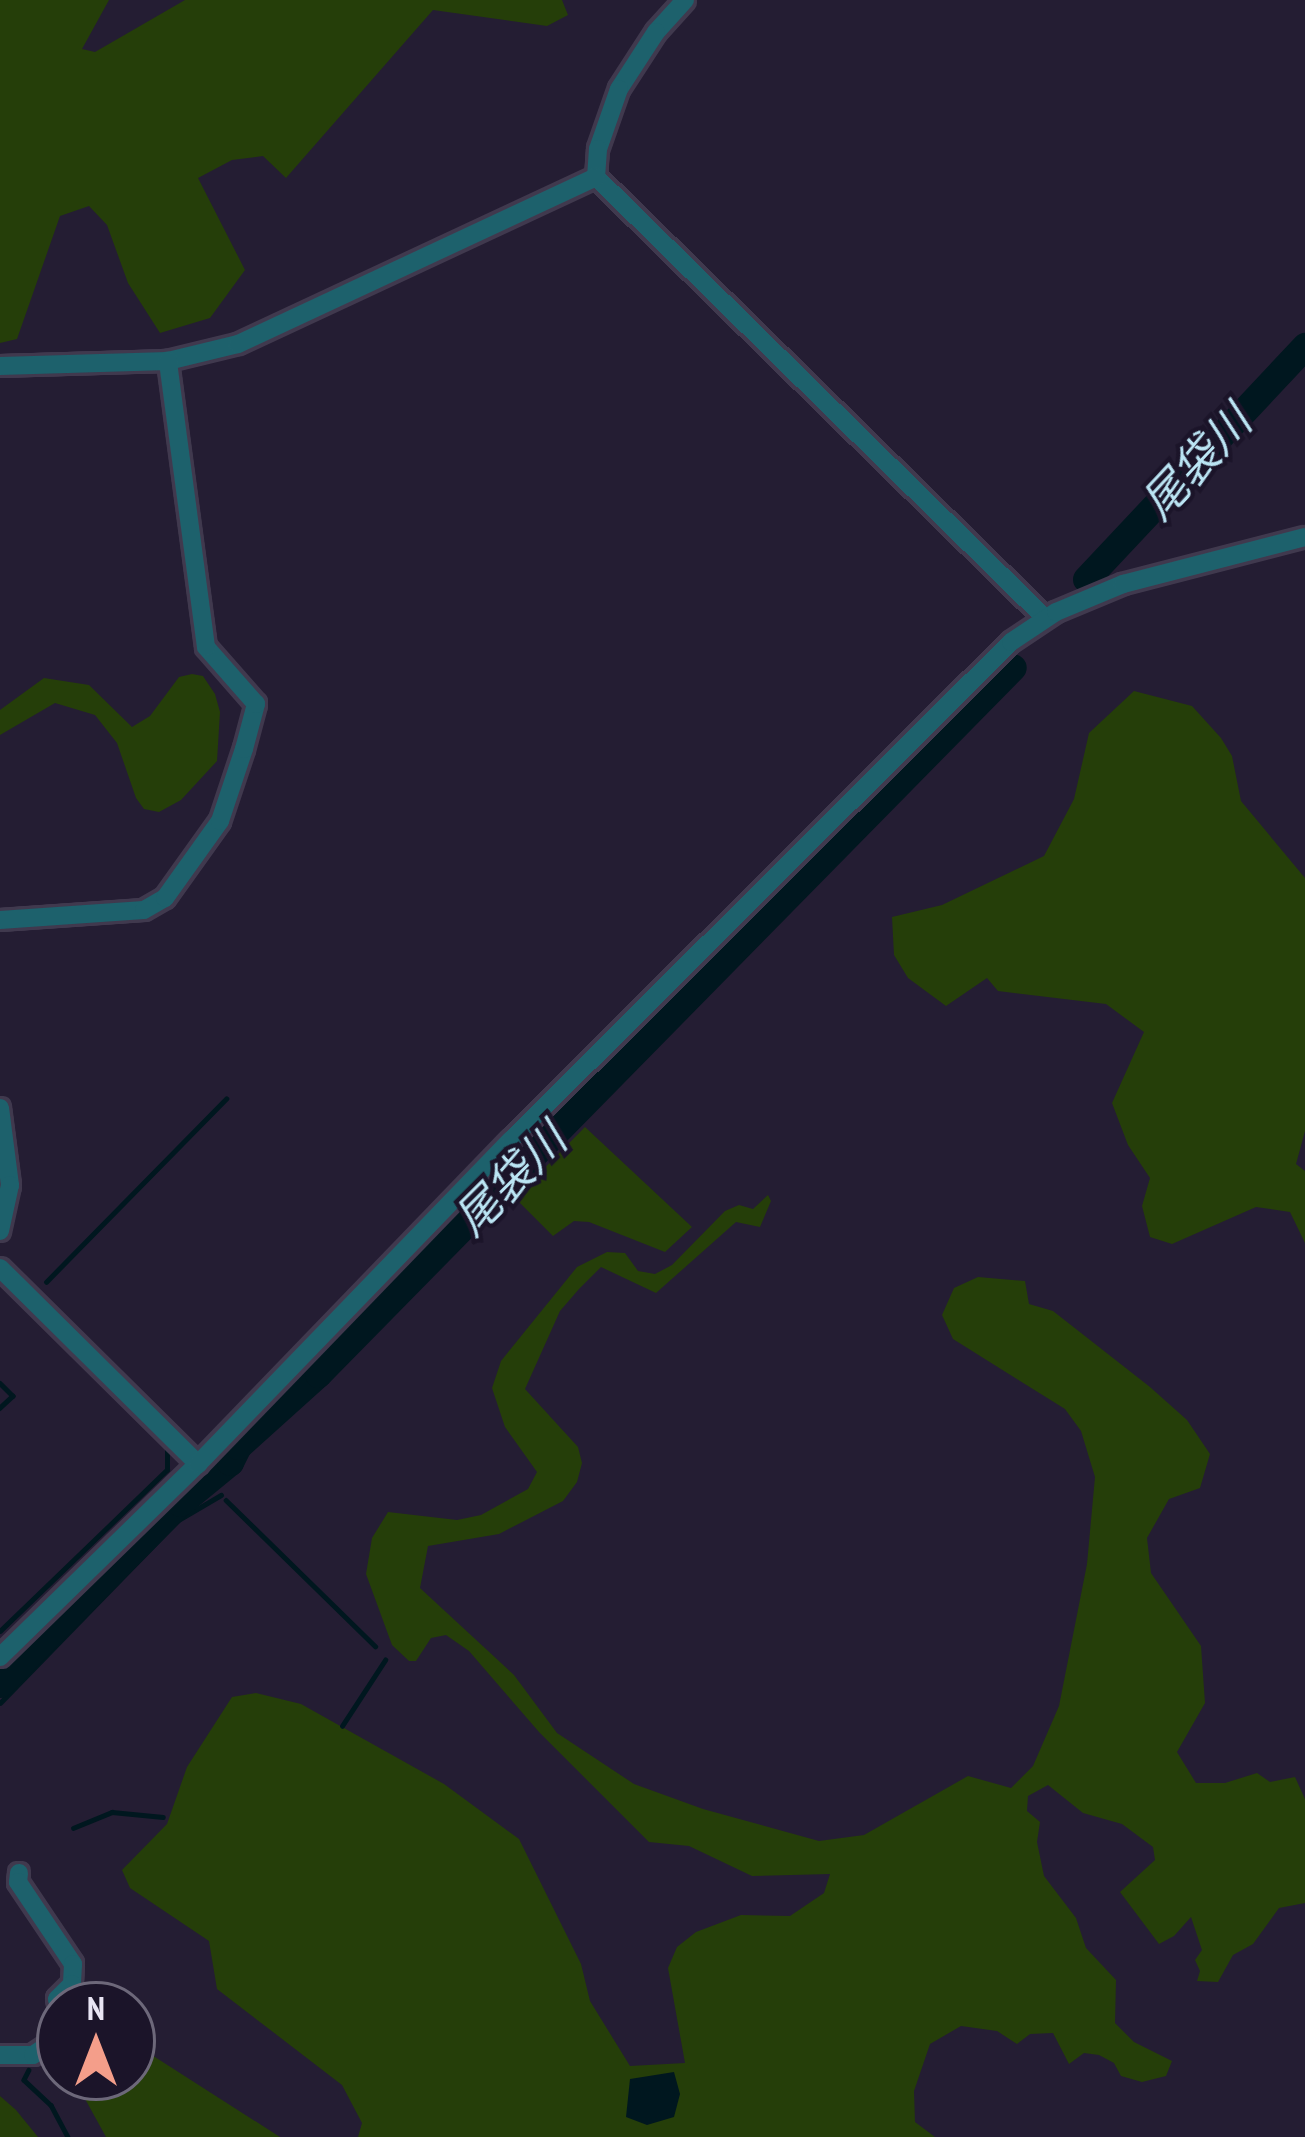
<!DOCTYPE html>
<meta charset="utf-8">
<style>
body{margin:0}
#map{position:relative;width:1305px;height:2137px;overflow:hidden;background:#241d33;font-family:"PT Sans Narrow","Noto Sans JP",sans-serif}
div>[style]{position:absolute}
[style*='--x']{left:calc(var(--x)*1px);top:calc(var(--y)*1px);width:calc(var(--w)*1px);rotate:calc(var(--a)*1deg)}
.green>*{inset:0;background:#253e09}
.water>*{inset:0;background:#00171f}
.stream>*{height:4.5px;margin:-2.25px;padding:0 2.25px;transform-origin:2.25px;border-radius:2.25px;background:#00171f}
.river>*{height:27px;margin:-13.5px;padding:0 13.5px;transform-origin:13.5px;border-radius:13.5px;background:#00171f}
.roads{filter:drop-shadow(3px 0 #40394e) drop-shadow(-3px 0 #40394e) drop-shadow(0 3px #40394e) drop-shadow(0 -3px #40394e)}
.minor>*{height:18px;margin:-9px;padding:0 9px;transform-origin:9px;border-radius:9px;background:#1d616c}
span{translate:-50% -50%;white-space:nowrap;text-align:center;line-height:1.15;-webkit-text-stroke:9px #1b1429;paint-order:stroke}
.water-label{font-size:45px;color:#bbe5f4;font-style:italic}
.north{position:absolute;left:36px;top:1981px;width:120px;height:120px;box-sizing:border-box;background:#1b1429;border:3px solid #6d687a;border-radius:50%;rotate:0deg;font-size:33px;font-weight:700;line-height:48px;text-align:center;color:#e9e5f4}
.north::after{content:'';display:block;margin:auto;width:42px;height:54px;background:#f49e8a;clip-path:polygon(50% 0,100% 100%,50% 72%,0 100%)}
</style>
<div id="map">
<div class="green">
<i style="clip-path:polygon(0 0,109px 0,82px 49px,95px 52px,185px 0,562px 0,568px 15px,547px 26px,433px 10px,286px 178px,263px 156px,232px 160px,198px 178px,245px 270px,210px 318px,160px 333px,128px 283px,107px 225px,89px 206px,60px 216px,17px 339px,0 343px)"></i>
<i style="clip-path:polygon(192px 674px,203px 676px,215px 694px,220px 712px,217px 761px,181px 800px,159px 812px,144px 809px,136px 798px,117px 743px,95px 715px,55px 703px,0 735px,0 710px,44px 678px,89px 685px,132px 727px,150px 716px,179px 677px)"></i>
<i style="clip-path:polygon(1134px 691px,1192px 706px,1221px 738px,1232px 756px,1241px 801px,1305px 878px,1305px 1131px,1296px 1164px,1305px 1171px,1305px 1243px,1290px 1212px,1256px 1207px,1172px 1244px,1150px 1237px,1142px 1206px,1150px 1178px,1128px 1145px,1112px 1103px,1144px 1032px,1106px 1004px,998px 991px,987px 978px,946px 1006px,908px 978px,894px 955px,892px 917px,942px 905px,1044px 856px,1074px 799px,1089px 733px)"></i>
<i style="clip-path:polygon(585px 1127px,692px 1227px,665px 1252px,589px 1222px,574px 1221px,553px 1236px,515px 1198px)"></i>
<i style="clip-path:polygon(768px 1195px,771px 1201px,760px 1227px,736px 1222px,656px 1293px,601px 1267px,579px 1289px,560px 1311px,525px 1389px,578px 1447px,582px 1463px,577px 1482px,563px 1501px,499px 1534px,428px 1546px,420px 1588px,514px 1675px,557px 1733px,634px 1784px,703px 1809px,819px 1841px,864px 1835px,968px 1776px,1011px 1788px,1033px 1766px,1059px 1706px,1087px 1564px,1095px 1477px,1081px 1431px,1065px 1409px,953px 1339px,942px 1315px,954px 1288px,978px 1277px,1025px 1281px,1029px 1304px,1053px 1311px,1150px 1387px,1187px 1420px,1210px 1454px,1200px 1488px,1169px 1499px,1147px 1538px,1151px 1573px,1201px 1646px,1205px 1703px,1177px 1752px,1196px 1783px,1225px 1783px,1257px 1773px,1270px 1782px,1295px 1777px,1305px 1799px,1305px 1903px,1279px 1908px,1253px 1944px,1233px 1955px,1218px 1982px,1197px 1981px,1200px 1971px,1195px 1960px,1202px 1950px,1191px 1917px,1174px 1936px,1159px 1944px,1120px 1892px,1155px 1860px,1153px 1847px,1122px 1824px,1083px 1813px,1048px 1785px,1028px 1796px,1027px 1811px,1040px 1822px,1037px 1842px,1044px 1876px,1076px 1918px,1086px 1948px,1116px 1980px,1115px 2023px,1134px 2042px,1172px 2061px,1166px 2076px,1142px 2082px,1121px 2076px,1114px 2063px,1099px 2055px,1084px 2053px,1069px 2064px,1053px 2033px,1030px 2034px,1017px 2044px,997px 2031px,961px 2026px,930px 2044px,914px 2091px,915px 2122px,935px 2137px,358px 2137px,362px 2123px,342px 2085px,217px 1989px,209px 1941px,130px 1888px,122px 1870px,167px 1824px,187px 1767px,232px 1697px,256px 1693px,301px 1704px,444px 1784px,519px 1839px,581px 1964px,590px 2001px,630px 2066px,685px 2063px,668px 1968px,677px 1947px,696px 1932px,741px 1915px,790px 1916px,824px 1893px,830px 1874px,752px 1876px,689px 1846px,649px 1842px,539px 1732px,469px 1651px,446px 1635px,431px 1638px,416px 1661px,409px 1661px,392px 1645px,366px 1574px,372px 1538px,388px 1512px,457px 1520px,481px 1515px,528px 1489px,537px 1472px,505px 1427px,492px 1388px,501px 1361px,577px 1267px,607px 1252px,625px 1253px,638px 1271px,655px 1274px,672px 1265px,725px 1211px,739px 1205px,753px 1209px)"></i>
<i style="clip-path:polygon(132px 2050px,144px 2050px,280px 2137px,106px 2137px,84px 2097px,90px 2077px,132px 2077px)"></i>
<i style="clip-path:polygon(0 2096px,16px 2110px,38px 2137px,0 2137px)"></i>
</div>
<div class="water">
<i style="clip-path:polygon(674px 2072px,680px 2094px,674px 2117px,647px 2125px,626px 2117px,630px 2079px)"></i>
</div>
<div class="stream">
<i style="--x:46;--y:1282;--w:257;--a:-45.5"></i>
<i style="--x:0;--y:1383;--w:18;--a:45"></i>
<i style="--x:13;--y:1396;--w:18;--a:137"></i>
<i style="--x:204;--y:1479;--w:11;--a:45"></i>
<i style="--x:226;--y:1500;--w:209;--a:44.4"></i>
<i style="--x:0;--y:1631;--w:232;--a:-44"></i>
<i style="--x:167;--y:1470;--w:26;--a:-90"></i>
<i style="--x:0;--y:1703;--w:254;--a:-45.8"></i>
<i style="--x:177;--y:1521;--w:51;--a:-30.6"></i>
<i style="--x:342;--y:1726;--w:79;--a:-56.9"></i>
<i style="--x:73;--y:1828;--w:42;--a:-22.3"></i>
<i style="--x:112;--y:1812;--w:51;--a:5.6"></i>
<i style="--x:46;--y:2063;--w:18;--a:-41"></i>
<i style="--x:29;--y:2070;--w:11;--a:117"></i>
<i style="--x:24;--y:2080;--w:37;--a:43"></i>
<i style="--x:51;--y:2105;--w:36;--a:62"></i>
</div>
<div class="river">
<i style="--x:1086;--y:579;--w:320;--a:-46.8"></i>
<i style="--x:0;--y:1684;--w:255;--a:-45.2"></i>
<i style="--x:180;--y:1503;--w:65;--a:-39.4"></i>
<i style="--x:230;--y:1462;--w:18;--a:-63"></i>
<i style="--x:238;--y:1446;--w:108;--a:-42"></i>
<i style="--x:318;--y:1374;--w:991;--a:-45.49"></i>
</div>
<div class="roads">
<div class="minor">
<i style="--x:685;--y:0;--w:43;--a:132.2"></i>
<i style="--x:656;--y:32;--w:68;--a:123"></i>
<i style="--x:619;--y:89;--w:64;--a:109.3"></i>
<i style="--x:598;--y:149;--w:28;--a:94"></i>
<i style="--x:596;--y:177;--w:629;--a:44.48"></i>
<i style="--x:0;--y:366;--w:168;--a:-1.7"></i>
<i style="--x:168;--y:361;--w:72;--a:-13.7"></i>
<i style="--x:238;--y:344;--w:395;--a:-25"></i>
<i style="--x:0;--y:920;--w:144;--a:-4"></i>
<i style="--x:144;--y:910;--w:24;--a:-30"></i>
<i style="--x:165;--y:898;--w:95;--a:-54.5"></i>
<i style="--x:220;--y:821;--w:76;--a:-71.6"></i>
<i style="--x:244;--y:749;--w:47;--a:-75.1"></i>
<i style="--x:256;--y:704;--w:76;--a:-131.3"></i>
<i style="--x:206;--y:647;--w:289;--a:-97.6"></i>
<i style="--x:0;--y:1108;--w:78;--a:82.6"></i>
<i style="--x:10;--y:1185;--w:47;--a:102.3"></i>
<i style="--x:0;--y:1268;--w:279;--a:44.7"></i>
<i style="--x:0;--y:1657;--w:277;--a:-44.3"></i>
<i style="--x:198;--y:1464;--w:450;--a:-46"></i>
<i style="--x:511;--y:1140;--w:706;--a:-44.89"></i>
<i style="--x:1011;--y:642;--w:54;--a:-33.7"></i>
<i style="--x:1056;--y:612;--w:73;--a:-22.7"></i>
<i style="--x:1123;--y:584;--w:188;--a:-14.5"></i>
<i style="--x:19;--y:1873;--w:9;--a:96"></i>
<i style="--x:18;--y:1882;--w:99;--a:56.1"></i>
<i style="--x:73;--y:1964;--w:20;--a:93"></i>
<i style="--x:72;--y:1984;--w:21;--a:135"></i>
<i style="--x:57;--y:1999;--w:13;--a:77"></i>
<i style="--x:0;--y:2055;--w:33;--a:0"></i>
<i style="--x:33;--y:2055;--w:32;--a:-34"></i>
</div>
</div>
<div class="water-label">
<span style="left:1196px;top:462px;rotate:-47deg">尾袋川</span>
<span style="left:510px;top:1179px;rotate:-45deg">尾袋川</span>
</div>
<div class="north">N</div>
</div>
